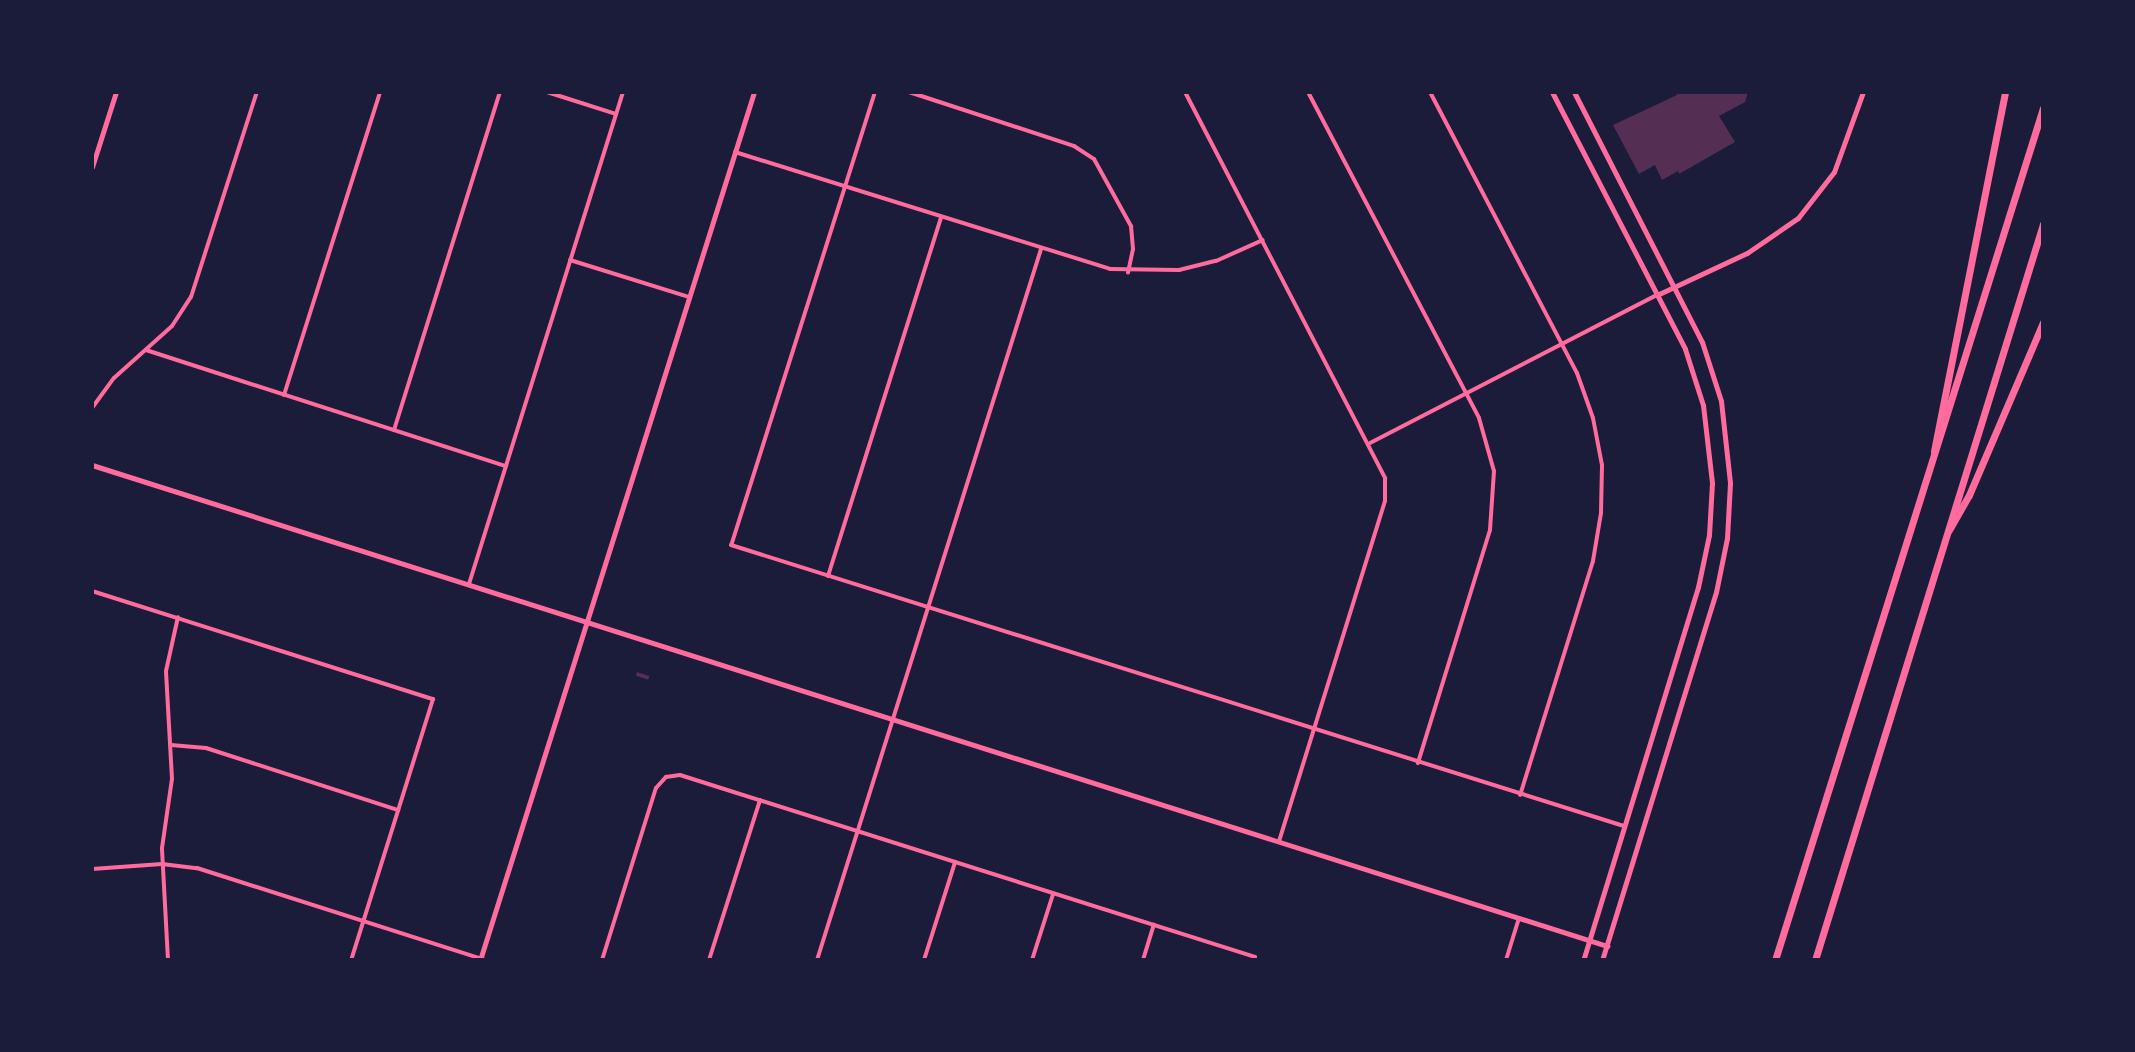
<!DOCTYPE html>
<style>
body{margin:0}
#map{position:relative;width:2135px;height:1052px;overflow:hidden;background:#1b1b3a;font-family:Mulish,sans-serif}
div>[style]{position:absolute}
[style*='--x']{left:calc(var(--x)*1px);top:calc(var(--y)*1px);width:calc(var(--w)*1px);rotate:calc(var(--a)*1deg)}
.building>*{inset:0;background:#542f53;transform-origin:0 0}
.minor>*{height:4px;margin:-2px;padding:0 2px;transform-origin:2px;border-radius:2px;background:#ff6b9d}
.tertiary>*{height:5px;margin:-2.5px;padding:0 2.5px;transform-origin:2.5px;border-radius:2.5px;background:#ff6b9d}
.secondary>*{height:5px;margin:-2.5px;padding:0 2.5px;transform-origin:2.5px;border-radius:2.5px;background:#ff6b9d}
.motorway>*{height:7px;margin:-3.5px;padding:0 3.5px;transform-origin:3.5px;border-radius:3.5px;background:#ff6b9d}
span{translate:-50% -50%;white-space:nowrap;text-align:center;line-height:1.15;-webkit-text-stroke:7px #1b1b3a;paint-order:stroke}
.frame{position:absolute;inset:0;border:94px solid #1b1b3a;pointer-events:none}
</style>
<div id="map">
<div class="building">
<i style="clip-path:polygon(1675px 92px,1748px 92px,1745px 102px,1719px 116px,1735px 142px,1679px 174px,1678px 171px,1662px 180px,1655px 165px,1639px 174px,1613px 125px,1677px 95px)"></i>
<i style="left:637px;top:672px;width:13px;height:4px;rotate:18deg"></i>
</div>
<div class="minor">
<i style="--x:547;--y:92;--w:72;--a:17.7"></i>
<i style="--x:875;--y:92;--w:475;--a:107.6"></i>
<i style="--x:731;--y:545;--w:936;--a:17.47"></i>
<i style="--x:909;--y:92;--w:174;--a:18.1"></i>
<i style="--x:1074;--y:146;--w:24;--a:33"></i>
<i style="--x:1094;--y:159;--w:77;--a:61.1"></i>
<i style="--x:1131;--y:226;--w:23;--a:85"></i>
<i style="--x:1133;--y:249;--w:24;--a:102"></i>
<i style="--x:1185;--y:92;--w:435;--a:62.6"></i>
<i style="--x:1385;--y:478;--w:23;--a:90"></i>
<i style="--x:1385;--y:501;--w:357;--a:107.3"></i>
<i style="--x:1308;--y:92;--w:368;--a:62.3"></i>
<i style="--x:1479;--y:418;--w:55;--a:74.2"></i>
<i style="--x:1494;--y:471;--w:59;--a:93.9"></i>
<i style="--x:1490;--y:530;--w:244;--a:107.2"></i>
<i style="--x:1430;--y:92;--w:317;--a:62.4"></i>
<i style="--x:1577;--y:373;--w:48;--a:70.4"></i>
<i style="--x:1593;--y:418;--w:48;--a:79.2"></i>
<i style="--x:1602;--y:465;--w:48;--a:91.2"></i>
<i style="--x:1601;--y:513;--w:49;--a:99.5"></i>
<i style="--x:1593;--y:561;--w:245;--a:107.3"></i>
<i style="--x:735;--y:152;--w:393;--a:17.3"></i>
<i style="--x:1110;--y:269;--w:69;--a:0.8"></i>
<i style="--x:1179;--y:270;--w:38;--a:-14"></i>
<i style="--x:1216;--y:261;--w:51;--a:-24.1"></i>
<i style="--x:570;--y:260;--w:125;--a:17.3"></i>
<i style="--x:146;--y:350;--w:378;--a:17.9"></i>
<i style="--x:284;--y:395;--w:318;--a:-72.4"></i>
<i style="--x:92;--y:408;--w:37;--a:-54"></i>
<i style="--x:114;--y:378;--w:78;--a:-41.9"></i>
<i style="--x:172;--y:326;--w:35;--a:-57"></i>
<i style="--x:191;--y:297;--w:215;--a:-72.2"></i>
<i style="--x:394;--y:430;--w:354;--a:-72.6"></i>
<i style="--x:1370;--y:443;--w:323;--a:-27.3"></i>
<i style="--x:828;--y:576;--w:376;--a:-72.5"></i>
<i style="--x:469;--y:584;--w:516;--a:-72.62"></i>
<i style="--x:92;--y:591;--w:358;--a:17.6"></i>
<i style="--x:433;--y:699;--w:274;--a:107.4"></i>
<i style="--x:171;--y:745;--w:35;--a:5"></i>
<i style="--x:206;--y:748;--w:202;--a:17.9"></i>
<i style="--x:92;--y:869;--w:70;--a:-4.1"></i>
<i style="--x:162;--y:864;--w:35;--a:7"></i>
<i style="--x:197;--y:868;--w:303;--a:17.7"></i>
<i style="--x:168;--y:960;--w:112;--a:-93.1"></i>
<i style="--x:162;--y:848;--w:70;--a:-81.8"></i>
<i style="--x:172;--y:779;--w:108;--a:-93.2"></i>
<i style="--x:166;--y:671;--w:55;--a:-77.5"></i>
<i style="--x:602;--y:960;--w:180;--a:-72.6"></i>
<i style="--x:656;--y:788;--w:15;--a:-48"></i>
<i style="--x:666;--y:777;--w:14;--a:-8"></i>
<i style="--x:680;--y:775;--w:603;--a:17.56"></i>
<i style="--x:1255;--y:957;--w:3;--a:108"></i>
<i style="--x:709;--y:960;--w:168;--a:-72.3"></i>
<i style="--x:817;--y:960;--w:745;--a:-72.51"></i>
<i style="--x:924;--y:960;--w:103;--a:-72.4"></i>
<i style="--x:1032;--y:960;--w:69;--a:-72.3"></i>
<i style="--x:1143;--y:960;--w:37;--a:-73"></i>
<i style="--x:1506;--y:960;--w:44;--a:-72.8"></i>
</div>
<div class="tertiary">
<i style="--x:92;--y:167;--w:79;--a:-72.3"></i>
<i style="--x:92;--y:465;--w:1590;--a:17.61"></i>
<i style="--x:480;--y:960;--w:910;--a:-72.48"></i>
</div>
<div class="secondary">
<i style="--x:1552;--y:92;--w:289;--a:62.6"></i>
<i style="--x:1685;--y:349;--w:59;--a:72.2"></i>
<i style="--x:1703;--y:405;--w:79;--a:83.4"></i>
<i style="--x:1712;--y:483;--w:52;--a:93.3"></i>
<i style="--x:1709;--y:535;--w:53;--a:101.9"></i>
<i style="--x:1698;--y:587;--w:390;--a:107.1"></i>
<i style="--x:1574;--y:92;--w:281;--a:62.9"></i>
<i style="--x:1702;--y:342;--w:62;--a:72.1"></i>
<i style="--x:1721;--y:401;--w:82;--a:83.7"></i>
<i style="--x:1730;--y:483;--w:55;--a:93.1"></i>
<i style="--x:1727;--y:538;--w:55;--a:101.5"></i>
<i style="--x:1716;--y:592;--w:385;--a:107.2"></i>
<i style="--x:1659;--y:294;--w:97;--a:-25"></i>
<i style="--x:1747;--y:253;--w:62;--a:-34.5"></i>
<i style="--x:1798;--y:218;--w:58;--a:-52"></i>
<i style="--x:1834;--y:172;--w:85;--a:-70.1"></i>
</div>
<div class="motorway">
<i style="--x:1934;--y:451;--w:366;--a:-78.8"></i>
<i style="--x:1949;--y:530;--w:40;--a:-60.3"></i>
<i style="--x:1969;--y:495;--w:188;--a:-66.8"></i>
<i style="--x:1775;--y:960;--w:893;--a:-72.54"></i>
<i style="--x:1815;--y:960;--w:771;--a:-72.79"></i>
</div>
<div class="frame"></div>
</div>
